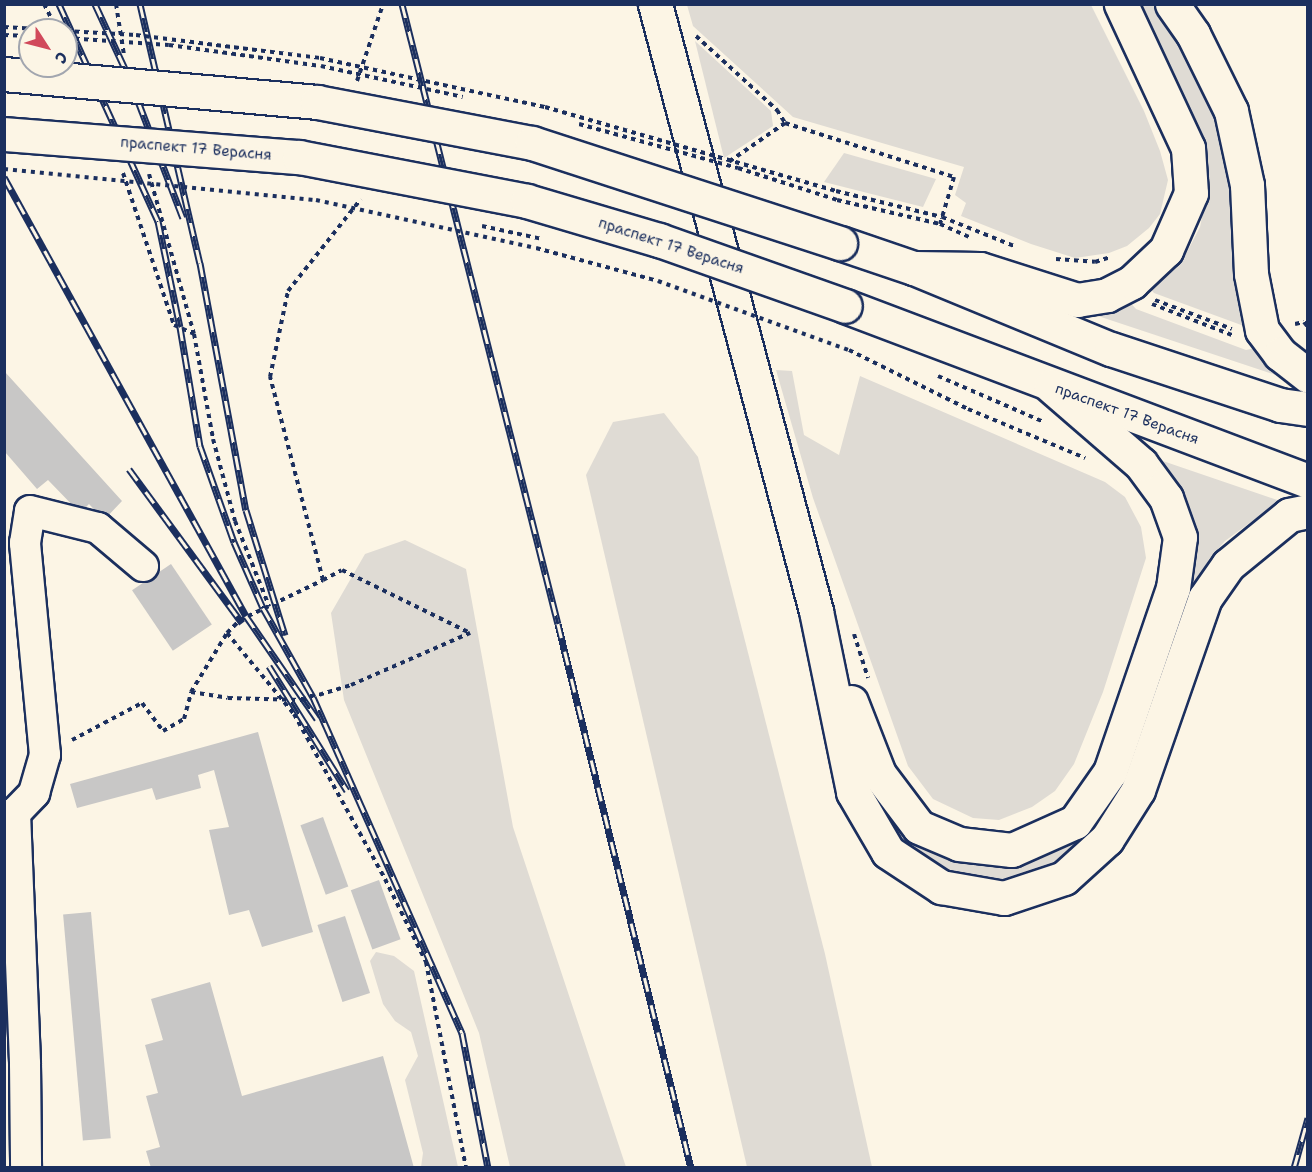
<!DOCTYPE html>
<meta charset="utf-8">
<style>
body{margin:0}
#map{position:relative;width:1312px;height:1172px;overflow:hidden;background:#fcf5e5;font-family:"Shantell Sans",sans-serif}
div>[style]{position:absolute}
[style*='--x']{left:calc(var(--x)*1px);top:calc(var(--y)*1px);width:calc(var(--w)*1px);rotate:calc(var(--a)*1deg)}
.green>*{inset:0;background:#dfdbd4}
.building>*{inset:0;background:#c8c7c6;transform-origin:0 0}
.path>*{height:4px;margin-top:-2px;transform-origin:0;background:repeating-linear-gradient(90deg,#1b2f5e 0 4.5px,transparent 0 9px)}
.roads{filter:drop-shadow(2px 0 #1b2f5e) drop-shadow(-2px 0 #1b2f5e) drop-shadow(0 2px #1b2f5e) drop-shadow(0 -2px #1b2f5e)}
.minor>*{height:30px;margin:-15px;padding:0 15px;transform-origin:15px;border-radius:15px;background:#fcf5e5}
.major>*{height:33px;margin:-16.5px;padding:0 16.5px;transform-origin:16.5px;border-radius:16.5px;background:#fcf5e5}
.rail>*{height:7px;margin-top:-3.5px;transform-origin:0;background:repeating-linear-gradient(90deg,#fcf5e5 0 14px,#1b2f5e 0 28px);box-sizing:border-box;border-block:2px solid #1b2f5e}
.path-bridge>*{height:4px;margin-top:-2px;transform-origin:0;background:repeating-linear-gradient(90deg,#1b2f5e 0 4.5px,transparent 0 9px)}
.bridges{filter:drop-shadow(2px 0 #1b2f5e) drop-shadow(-2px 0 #1b2f5e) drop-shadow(0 2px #1b2f5e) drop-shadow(0 -2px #1b2f5e)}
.major-bridge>*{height:33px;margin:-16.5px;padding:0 16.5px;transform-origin:16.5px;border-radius:16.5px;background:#fcf5e5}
span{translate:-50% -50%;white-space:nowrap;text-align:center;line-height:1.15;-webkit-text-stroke:5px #fcf5e5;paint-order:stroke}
.street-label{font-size:15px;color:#1b2f5e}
.frame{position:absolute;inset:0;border:6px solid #1b2f5e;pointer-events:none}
.north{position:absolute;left:18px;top:18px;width:60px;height:60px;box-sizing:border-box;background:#fcf5e5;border:2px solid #a2a6af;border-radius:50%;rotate:126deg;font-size:16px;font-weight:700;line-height:24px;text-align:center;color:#1b2f5e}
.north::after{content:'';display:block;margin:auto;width:21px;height:27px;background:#d1495b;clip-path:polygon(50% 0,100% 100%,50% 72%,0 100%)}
</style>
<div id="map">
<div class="green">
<i style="clip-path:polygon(687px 5px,1091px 5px,1144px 111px,1160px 151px,1168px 180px,1160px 214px,1149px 228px,1127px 246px,1109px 253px,1075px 258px,1031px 244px,961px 216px,966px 203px,955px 195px,964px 167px,793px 117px,693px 26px)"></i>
<i style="clip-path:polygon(1135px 5px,1154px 5px,1176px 34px,1201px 77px,1217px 120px,1229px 158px,1236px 272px,1244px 326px,1154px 293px,1148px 286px,1171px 270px,1187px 252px,1200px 227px,1207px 192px,1208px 162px,1195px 122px)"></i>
<i style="clip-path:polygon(695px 41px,771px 111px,773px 126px,724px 158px)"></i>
<i style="clip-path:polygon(844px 153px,936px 179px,923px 207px,824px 182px)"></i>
<i style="clip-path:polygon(1127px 299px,1136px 309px,1246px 350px,1255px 348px,1279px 376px,1098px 316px,1089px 309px)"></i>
<i style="clip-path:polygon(776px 370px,792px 371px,804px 435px,839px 455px,860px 376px,1105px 482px,1125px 497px,1141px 527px,1146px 558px,1103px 692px,1074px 764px,1055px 791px,1032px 807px,999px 820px,973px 818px,933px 799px,908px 766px,813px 498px)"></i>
<i style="clip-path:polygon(664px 413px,698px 457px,825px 954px,872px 1167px,747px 1167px,586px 475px,613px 422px)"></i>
<i style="clip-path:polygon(1157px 459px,1286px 503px,1255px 519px,1225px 541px,1209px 559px,1195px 586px,1185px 583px)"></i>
<i style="clip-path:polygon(405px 540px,466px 569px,513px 827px,626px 1167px,510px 1167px,479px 1033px,344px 700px,331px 613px,365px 554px)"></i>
<i style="clip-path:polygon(1180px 598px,1190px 601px,1124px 790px,1095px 834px,1045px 872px,1011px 882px,956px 878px,900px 847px,870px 790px,889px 818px,916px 841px,1057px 842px)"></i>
<i style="clip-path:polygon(376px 952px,394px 956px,414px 971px,458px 1167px,421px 1167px,423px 1153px,405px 1080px,418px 1056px,411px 1032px,395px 1021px,383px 1004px,370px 961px)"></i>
</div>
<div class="building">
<i style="clip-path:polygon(5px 372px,122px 501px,104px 520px,89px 504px,80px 513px,48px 480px,37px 489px,5px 452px)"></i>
<i style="left:171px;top:564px;width:73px;height:47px;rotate:56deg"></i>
<i style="clip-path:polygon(258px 732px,313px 932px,262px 947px,249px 910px,229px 915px,209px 830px,229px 827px,214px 770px,198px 775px,201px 788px,156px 800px,152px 788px,77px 808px,70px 784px)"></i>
<i style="left:323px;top:817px;width:74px;height:24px;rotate:70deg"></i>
<i style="left:379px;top:880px;width:63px;height:30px;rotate:70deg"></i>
<i style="left:91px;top:912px;width:227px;height:28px;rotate:85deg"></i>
<i style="left:345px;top:916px;width:81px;height:29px;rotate:72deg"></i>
<i style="clip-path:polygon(210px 982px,242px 1096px,383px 1056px,414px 1168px,151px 1168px,146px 1151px,160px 1147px,146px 1096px,158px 1093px,145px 1045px,163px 1040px,151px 999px)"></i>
</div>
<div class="path">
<i style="--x:44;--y:4;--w:29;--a:63"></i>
<i style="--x:116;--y:4;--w:52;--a:81.1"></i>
<i style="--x:4;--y:27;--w:51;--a:3.4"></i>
<i style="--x:4;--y:35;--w:26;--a:2"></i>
<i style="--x:696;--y:36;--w:110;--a:42.4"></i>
<i style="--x:777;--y:110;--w:15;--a:58"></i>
<i style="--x:785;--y:123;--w:70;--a:145.4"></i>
<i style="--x:357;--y:81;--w:81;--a:-71.3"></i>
<i style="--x:785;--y:123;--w:177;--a:17.7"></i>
<i style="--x:954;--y:177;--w:49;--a:106.6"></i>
<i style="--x:123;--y:173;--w:160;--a:71.5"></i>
<i style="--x:174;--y:325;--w:22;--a:24"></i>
<i style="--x:149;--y:174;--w:166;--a:74.3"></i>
<i style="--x:194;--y:334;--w:107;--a:79.7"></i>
<i style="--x:213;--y:439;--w:85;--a:75"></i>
<i style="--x:235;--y:521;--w:92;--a:68.2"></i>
<i style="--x:836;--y:191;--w:109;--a:13.8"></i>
<i style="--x:942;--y:217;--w:78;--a:21.9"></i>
<i style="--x:837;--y:200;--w:106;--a:13.1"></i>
<i style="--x:940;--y:224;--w:35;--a:24"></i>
<i style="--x:1056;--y:259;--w:39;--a:4"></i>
<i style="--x:1095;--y:262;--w:16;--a:-18"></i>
<i style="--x:1155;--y:300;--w:82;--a:20.6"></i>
<i style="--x:1152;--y:304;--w:86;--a:21.2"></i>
<i style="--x:1295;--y:324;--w:9;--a:-13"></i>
<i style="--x:1304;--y:322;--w:6;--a:51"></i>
<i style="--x:849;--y:350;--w:133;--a:26.4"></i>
<i style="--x:968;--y:409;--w:127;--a:22.7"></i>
<i style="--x:938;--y:376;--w:116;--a:23.5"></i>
<i style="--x:323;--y:580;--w:21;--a:-28"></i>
<i style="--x:342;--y:570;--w:143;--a:26.2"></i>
<i style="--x:227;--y:633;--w:105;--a:50.4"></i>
<i style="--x:294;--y:714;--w:188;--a:61.1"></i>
<i style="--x:385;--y:879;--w:93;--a:63.7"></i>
<i style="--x:426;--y:962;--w:210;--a:79"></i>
<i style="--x:854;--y:634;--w:46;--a:72.3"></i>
<i style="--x:191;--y:692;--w:37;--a:9"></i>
<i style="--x:228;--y:698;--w:74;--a:1.5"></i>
<i style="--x:302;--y:700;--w:51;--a:-17"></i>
<i style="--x:351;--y:685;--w:130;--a:-23.6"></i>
<i style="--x:72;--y:740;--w:79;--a:-27.9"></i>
<i style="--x:142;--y:703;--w:35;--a:53"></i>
<i style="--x:163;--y:731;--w:24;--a:-30"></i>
<i style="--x:184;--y:719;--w:28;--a:-75"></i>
<i style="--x:191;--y:692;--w:69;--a:-58.6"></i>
<i style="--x:227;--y:633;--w:18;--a:-45"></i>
<i style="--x:240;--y:620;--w:92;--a:-25.7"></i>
<i style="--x:323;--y:580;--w:210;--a:-104.6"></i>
<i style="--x:270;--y:377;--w:88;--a:-78.2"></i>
<i style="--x:288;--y:291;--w:117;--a:-51.6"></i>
</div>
<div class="roads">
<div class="minor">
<i style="--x:15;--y:813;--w:251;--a:87.7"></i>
<i style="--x:25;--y:1064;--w:104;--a:89.4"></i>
<i style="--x:4;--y:817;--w:12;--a:-20"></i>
<i style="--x:15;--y:813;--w:28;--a:-46"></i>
<i style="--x:34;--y:793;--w:40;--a:-74"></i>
<i style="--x:45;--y:755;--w:213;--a:-95.4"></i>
<i style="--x:25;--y:543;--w:32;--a:-81"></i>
<i style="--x:30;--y:511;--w:70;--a:14"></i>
<i style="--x:98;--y:528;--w:59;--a:40.2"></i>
</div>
<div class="major">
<i style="--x:655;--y:4;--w:628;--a:75.14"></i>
<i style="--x:816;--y:611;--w:185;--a:78.4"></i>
<i style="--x:853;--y:792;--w:69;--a:59.7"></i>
<i style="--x:888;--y:852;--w:64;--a:33.4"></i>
<i style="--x:941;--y:887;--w:64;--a:9.9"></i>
<i style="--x:1004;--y:898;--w:63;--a:-18.4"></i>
<i style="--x:1064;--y:878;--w:58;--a:-42.2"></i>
<i style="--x:1107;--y:839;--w:58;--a:-57.7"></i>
<i style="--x:1138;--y:790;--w:203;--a:-70.8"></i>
<i style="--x:1205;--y:598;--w:40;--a:-55.1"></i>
<i style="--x:1228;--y:565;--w:79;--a:-39.3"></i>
<i style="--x:1289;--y:515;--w:19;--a:-12"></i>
<i style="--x:1172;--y:4;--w:37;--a:55"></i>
<i style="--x:1193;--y:34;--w:86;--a:63.7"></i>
<i style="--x:1231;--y:111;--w:76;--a:77.8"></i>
<i style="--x:1247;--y:185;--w:89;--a:87.4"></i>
<i style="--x:1251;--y:274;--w:57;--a:78.9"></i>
<i style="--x:1262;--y:330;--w:30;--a:53"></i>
<i style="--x:1280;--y:354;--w:36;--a:38"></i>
<i style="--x:840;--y:243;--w:78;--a:18.7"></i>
<i style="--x:914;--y:268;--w:213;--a:22.4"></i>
<i style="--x:1111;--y:349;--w:178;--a:18.3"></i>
<i style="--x:1280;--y:405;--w:28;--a:8"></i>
<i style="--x:914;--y:268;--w:66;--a:0.9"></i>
<i style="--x:980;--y:269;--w:102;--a:17.7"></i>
<i style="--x:1077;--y:300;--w:30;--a:-9"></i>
<i style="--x:1107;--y:295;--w:28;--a:-27"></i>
<i style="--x:1132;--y:282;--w:47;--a:-43.3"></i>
<i style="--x:1166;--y:250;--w:62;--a:-66.3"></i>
<i style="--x:1191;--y:193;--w:45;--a:-93.8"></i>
<i style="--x:1188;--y:148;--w:159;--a:-115"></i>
<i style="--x:845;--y:306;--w:495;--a:20.7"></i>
<i style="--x:851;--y:702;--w:77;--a:68.7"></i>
<i style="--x:879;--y:774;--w:66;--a:53"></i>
<i style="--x:919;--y:827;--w:43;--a:23"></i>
<i style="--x:959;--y:844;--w:53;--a:6.5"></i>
<i style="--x:1012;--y:850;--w:69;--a:-24"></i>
<i style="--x:1075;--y:822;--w:61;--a:-55"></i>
<i style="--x:1110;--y:772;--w:194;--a:-71.1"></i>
<i style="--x:1173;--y:588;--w:51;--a:-82.2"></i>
<i style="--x:1180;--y:537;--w:41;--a:-109.7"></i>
<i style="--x:1166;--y:498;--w:42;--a:-126.3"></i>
<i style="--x:1141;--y:464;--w:119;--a:-139.1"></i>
</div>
</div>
<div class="rail">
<i style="--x:59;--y:4;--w:239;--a:65.5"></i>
<i style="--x:158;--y:221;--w:108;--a:78.3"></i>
<i style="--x:180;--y:327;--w:121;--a:80.5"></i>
<i style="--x:200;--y:446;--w:102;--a:70.5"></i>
<i style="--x:234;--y:542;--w:72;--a:66.3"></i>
<i style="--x:263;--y:608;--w:102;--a:60.7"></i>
<i style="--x:313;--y:697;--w:368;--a:66.1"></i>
<i style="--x:462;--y:1033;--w:137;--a:79.1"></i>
<i style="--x:95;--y:4;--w:78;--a:65.1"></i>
<i style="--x:128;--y:75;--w:153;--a:69"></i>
<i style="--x:140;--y:4;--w:266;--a:77"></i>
<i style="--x:200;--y:263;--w:251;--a:79.5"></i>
<i style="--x:246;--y:510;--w:131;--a:72.7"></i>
<i style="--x:402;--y:4;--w:639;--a:75.88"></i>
<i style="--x:558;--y:624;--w:560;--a:76.26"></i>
<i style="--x:4;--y:177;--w:501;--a:61.13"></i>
<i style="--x:246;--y:616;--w:125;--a:55.4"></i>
<i style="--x:129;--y:469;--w:191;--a:53.7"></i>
<i style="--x:269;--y:666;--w:147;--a:58"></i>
<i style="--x:1294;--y:1168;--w:52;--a:-74.4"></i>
</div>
<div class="path-bridge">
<i style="--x:66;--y:31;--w:70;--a:3.3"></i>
<i style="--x:136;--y:35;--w:185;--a:7.1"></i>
<i style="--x:320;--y:58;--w:230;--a:12.3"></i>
<i style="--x:545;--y:107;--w:303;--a:16.1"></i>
<i style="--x:66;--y:38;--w:103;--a:3.9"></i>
<i style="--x:169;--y:45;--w:153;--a:7.9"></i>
<i style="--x:321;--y:66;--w:145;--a:12.3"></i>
<i style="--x:579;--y:124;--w:165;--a:15.5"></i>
<i style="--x:738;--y:168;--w:104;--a:17.9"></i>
<i style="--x:4;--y:169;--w:314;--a:5.7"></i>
<i style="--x:316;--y:200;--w:225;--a:12.3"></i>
<i style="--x:536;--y:248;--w:126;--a:15.1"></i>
<i style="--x:658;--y:281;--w:203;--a:19.9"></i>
<i style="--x:482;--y:226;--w:61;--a:12.2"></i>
</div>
<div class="bridges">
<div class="major-bridge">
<i style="--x:4;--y:74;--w:314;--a:5.1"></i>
<i style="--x:317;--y:102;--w:219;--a:10.8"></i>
<i style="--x:532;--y:143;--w:324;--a:18"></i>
<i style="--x:4;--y:134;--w:296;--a:4.5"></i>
<i style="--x:299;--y:157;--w:232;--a:10.9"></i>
<i style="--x:527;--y:201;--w:138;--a:16.5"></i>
<i style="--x:659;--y:240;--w:197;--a:19.5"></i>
</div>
</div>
<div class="street-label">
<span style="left:196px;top:149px;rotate:5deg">праспект 17 Верасня</span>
<span style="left:671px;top:246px;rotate:18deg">праспект 17 Верасня</span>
<span style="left:1127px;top:414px;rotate:20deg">праспект 17 Верасня</span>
</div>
<div class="frame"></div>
<div class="north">С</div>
</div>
